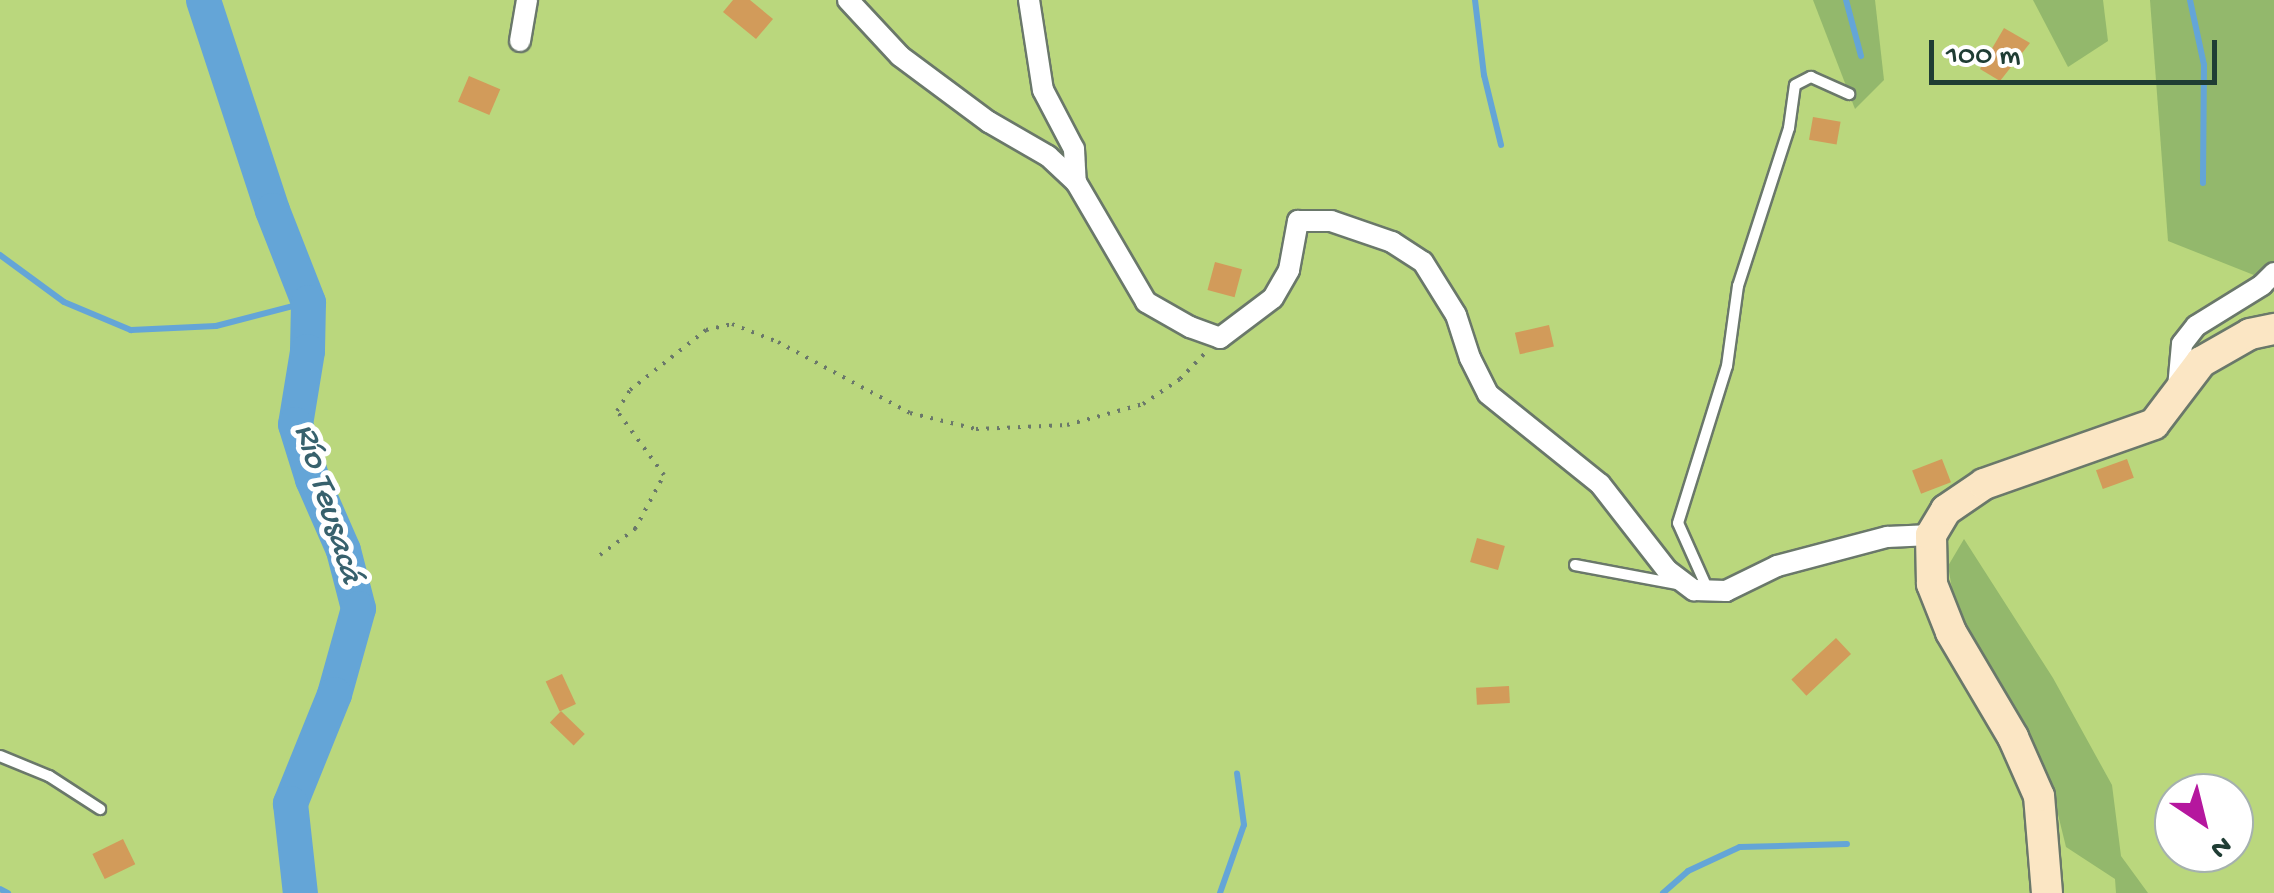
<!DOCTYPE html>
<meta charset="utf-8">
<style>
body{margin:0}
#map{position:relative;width:2274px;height:893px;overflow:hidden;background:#f5e5ce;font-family:"Gochi Hand",sans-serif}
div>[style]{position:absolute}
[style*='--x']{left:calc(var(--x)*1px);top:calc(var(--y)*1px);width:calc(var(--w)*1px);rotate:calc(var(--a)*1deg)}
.green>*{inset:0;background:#bad77d}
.forest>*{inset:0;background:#93b86c}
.stream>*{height:6px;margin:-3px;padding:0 3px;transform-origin:3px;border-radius:3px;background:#64a5d7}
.river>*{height:35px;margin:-17.5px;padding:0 17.5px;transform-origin:17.5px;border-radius:17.5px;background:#64a5d7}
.building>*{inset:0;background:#d29b5a;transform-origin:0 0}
.path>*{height:4px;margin-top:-2px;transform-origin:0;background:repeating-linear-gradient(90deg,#6a786a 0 2.5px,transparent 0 10.5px)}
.roads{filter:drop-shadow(2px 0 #6a786a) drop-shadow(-2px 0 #6a786a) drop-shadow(0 2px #6a786a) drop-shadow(0 -2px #6a786a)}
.lane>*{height:10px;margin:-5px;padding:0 5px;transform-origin:5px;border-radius:5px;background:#fff}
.street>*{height:20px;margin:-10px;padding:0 10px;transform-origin:10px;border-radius:10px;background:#fff}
.secondary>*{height:30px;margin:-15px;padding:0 15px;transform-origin:15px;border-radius:15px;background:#fbe6c4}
span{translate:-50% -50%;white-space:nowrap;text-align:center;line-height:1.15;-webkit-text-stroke:10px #fff;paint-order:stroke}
.water-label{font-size:35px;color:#37616d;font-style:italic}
.north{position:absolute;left:2154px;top:773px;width:100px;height:100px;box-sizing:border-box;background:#fff;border:2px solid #a5b1ae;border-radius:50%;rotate:145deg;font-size:28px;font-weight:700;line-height:40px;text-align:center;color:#1f3d34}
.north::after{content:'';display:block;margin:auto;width:35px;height:45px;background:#b5179e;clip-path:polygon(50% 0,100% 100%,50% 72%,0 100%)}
.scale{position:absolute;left:1929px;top:40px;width:288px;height:45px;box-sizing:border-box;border:5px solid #1f3d34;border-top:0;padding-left:12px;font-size:30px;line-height:35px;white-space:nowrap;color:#1f3d34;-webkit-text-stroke:8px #fff;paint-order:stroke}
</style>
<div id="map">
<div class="green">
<i style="clip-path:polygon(evenodd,0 0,2274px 0,2274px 893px,0 893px,0 0,2174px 793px,2234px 793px,2234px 853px,2174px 853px,2174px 793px)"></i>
</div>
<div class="forest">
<i style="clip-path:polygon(1813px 0,1875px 0,1884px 80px,1855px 109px)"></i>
<i style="clip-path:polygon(2033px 0,2103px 0,2108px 41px,2068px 67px)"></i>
<i style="clip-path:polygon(2150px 0,2274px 0,2274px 283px,2168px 241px)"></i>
<i style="clip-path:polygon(1964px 539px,2053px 678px,2112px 785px,2121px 856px,2148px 893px,2116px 893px,2115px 879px,2066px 847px,2052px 790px,1954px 600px,1948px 566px)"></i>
</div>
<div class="stream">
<i style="--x:1475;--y:0;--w:76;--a:83.2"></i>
<i style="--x:1484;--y:75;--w:72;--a:76.3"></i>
<i style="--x:1846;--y:0;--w:58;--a:75"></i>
<i style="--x:2190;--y:0;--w:66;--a:77.8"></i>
<i style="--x:2204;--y:65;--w:118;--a:90.5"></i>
<i style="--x:0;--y:255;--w:79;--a:36.3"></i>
<i style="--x:64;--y:302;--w:73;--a:22.7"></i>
<i style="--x:131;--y:330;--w:85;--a:-2.7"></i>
<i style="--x:216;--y:326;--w:95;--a:-14.6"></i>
<i style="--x:0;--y:889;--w:9;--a:27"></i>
<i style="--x:1220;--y:893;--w:72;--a:-70.6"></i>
<i style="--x:1244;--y:825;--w:52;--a:-97.7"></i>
<i style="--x:1663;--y:893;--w:33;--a:-41"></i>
<i style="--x:1688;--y:871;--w:57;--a:-24.8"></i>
<i style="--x:1740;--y:847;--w:107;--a:-1.6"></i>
</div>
<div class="river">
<i style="--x:203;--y:0;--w:221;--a:71.8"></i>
<i style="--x:272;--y:210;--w:99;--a:68.6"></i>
<i style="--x:308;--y:302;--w:49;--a:91.2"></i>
<i style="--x:307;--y:351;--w:74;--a:99.3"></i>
<i style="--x:295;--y:424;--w:58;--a:72.8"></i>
<i style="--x:312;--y:479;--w:77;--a:66.4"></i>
<i style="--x:343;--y:550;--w:60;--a:75.5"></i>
<i style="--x:358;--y:608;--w:89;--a:105.6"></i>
<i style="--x:334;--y:694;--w:118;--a:112"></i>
<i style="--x:290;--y:803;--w:91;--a:83.7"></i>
</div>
<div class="building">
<i style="clip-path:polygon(733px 0,750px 0,773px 19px,756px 39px,723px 12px)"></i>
<i style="clip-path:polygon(2004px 28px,2030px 43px,2000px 81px,1980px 69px)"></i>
<i style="left:469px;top:76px;width:34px;height:28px;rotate:23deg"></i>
<i style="left:1813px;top:117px;width:28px;height:23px;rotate:10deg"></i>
<i style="left:1215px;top:262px;width:28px;height:29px;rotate:15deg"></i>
<i style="left:1549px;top:325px;width:22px;height:35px;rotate:77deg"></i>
<i style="left:1942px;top:459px;width:25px;height:32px;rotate:69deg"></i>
<i style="left:2127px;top:459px;width:20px;height:33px;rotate:70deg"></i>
<i style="left:1477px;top:538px;width:29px;height:25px;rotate:16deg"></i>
<i style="left:1836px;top:638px;width:22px;height:61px;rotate:47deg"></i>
<i style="left:562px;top:674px;width:33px;height:18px;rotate:65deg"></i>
<i style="left:1509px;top:686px;width:17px;height:33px;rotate:87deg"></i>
<i style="left:561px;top:711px;width:33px;height:16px;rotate:44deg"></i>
<i style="left:123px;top:839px;width:28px;height:34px;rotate:64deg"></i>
</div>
<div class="path">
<i style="--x:600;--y:555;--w:44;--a:-36.6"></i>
<i style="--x:635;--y:529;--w:61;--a:-61.8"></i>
<i style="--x:664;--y:475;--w:79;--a:-126.3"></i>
<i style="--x:617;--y:411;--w:25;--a:-58"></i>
<i style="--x:630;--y:390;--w:97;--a:-38.3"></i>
<i style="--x:706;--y:330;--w:27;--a:-13"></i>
<i style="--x:732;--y:324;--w:49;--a:21.4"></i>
<i style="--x:778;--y:342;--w:150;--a:28.3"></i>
<i style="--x:910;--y:413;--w:68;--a:13.6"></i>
<i style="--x:976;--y:429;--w:91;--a:-2.5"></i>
<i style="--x:1067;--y:425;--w:79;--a:-15.4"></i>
<i style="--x:1143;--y:404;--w:45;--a:-34"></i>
<i style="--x:1180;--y:379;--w:37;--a:-46"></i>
</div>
<div class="roads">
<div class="lane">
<i style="--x:1575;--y:565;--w:104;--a:10.6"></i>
<i style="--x:1708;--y:590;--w:73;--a:-114.1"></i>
<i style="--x:1678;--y:523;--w:164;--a:-72.7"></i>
<i style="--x:1727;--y:366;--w:81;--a:-82.2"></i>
<i style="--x:1738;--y:286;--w:166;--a:-72.1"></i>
<i style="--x:1789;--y:128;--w:43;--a:-82.1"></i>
<i style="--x:1795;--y:85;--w:18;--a:-27"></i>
<i style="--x:1811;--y:77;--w:42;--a:24.1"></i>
<i style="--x:0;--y:756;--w:53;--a:22.2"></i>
<i style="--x:49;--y:776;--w:61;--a:32.9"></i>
</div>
<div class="street">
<i style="--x:848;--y:0;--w:76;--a:47.1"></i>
<i style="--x:900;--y:56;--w:111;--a:36.6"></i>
<i style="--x:989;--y:122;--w:68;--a:30"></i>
<i style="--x:1048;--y:156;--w:38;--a:43"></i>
<i style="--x:1076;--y:182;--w:139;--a:59.7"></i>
<i style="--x:1146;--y:302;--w:51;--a:29.6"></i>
<i style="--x:1190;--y:327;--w:32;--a:20"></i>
<i style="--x:1220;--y:338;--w:66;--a:-37"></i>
<i style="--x:1273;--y:298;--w:32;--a:-60"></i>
<i style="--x:1289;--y:270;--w:50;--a:-79.6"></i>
<i style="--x:1298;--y:221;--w:33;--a:0"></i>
<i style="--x:1331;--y:221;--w:65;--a:19"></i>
<i style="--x:1392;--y:242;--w:37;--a:33"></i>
<i style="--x:1423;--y:262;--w:62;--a:58.1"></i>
<i style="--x:1456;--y:315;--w:45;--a:72"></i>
<i style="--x:1470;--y:358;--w:40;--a:63.4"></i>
<i style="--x:1488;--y:394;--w:144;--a:38.8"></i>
<i style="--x:1600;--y:484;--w:109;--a:52.1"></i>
<i style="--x:1667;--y:570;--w:34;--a:37"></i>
<i style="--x:1694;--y:590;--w:32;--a:2"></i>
<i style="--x:1726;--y:591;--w:57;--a:-26.1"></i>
<i style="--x:1777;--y:566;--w:114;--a:-14.8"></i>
<i style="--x:1887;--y:537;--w:44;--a:-2.6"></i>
<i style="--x:1029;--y:0;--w:91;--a:81.2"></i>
<i style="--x:1043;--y:90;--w:67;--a:62.3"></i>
<i style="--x:1074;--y:149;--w:33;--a:87"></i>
<i style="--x:520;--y:41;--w:42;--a:-80.3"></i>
<i style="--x:2178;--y:388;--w:44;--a:-84.8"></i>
<i style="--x:2182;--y:344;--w:23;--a:-52"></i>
<i style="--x:2196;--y:326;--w:78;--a:-31.8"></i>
<i style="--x:2262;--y:285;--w:17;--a:-45"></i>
</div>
<div class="secondary">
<i style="--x:2047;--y:893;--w:97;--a:-94.7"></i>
<i style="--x:2039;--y:796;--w:64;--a:-113.8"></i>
<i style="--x:2013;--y:737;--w:122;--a:-120.6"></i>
<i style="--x:1951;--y:632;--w:52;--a:-111.6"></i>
<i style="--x:1932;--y:584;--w:49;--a:-91.2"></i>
<i style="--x:1931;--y:535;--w:29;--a:-59"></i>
<i style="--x:1946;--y:510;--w:46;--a:-34.4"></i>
<i style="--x:1984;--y:484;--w:180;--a:-19.4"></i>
<i style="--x:2154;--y:424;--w:78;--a:-52.8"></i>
<i style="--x:2201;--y:362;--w:56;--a:-29.7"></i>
<i style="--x:2250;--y:334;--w:25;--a:-12"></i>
</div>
</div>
<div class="water-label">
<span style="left:326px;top:504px;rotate:73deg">Río Teusacá</span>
</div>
<div class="north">N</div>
<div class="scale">100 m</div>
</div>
